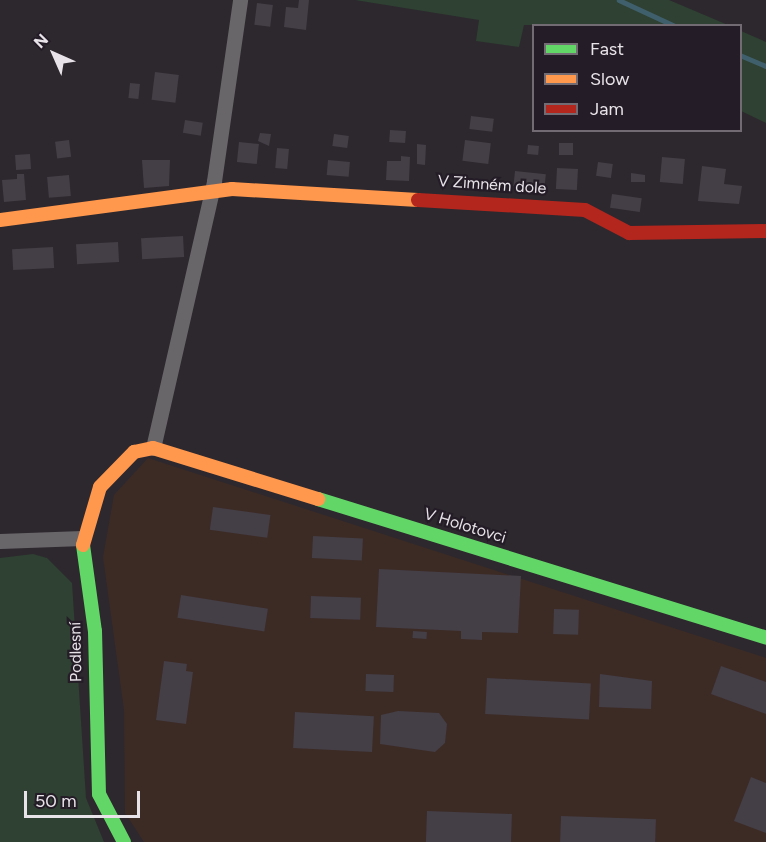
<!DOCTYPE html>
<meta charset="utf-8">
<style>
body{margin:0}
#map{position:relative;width:766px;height:842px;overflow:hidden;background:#2d282e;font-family:Figtree,sans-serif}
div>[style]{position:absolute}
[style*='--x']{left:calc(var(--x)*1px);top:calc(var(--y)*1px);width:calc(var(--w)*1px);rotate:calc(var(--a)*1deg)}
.industrial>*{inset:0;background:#3c2b25}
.green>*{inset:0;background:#2e4132}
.stream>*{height:4.5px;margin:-2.25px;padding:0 2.25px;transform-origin:2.25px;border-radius:2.25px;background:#405f6c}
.building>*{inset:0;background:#443e46;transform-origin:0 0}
.street>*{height:15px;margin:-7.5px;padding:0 7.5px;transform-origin:7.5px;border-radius:7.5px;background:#69666a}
.fast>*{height:14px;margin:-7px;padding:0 7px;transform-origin:7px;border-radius:7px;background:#63d668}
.slow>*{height:14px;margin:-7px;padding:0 7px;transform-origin:7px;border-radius:7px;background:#ff974d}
.jam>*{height:14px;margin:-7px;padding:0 7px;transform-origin:7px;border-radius:7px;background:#b3261e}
span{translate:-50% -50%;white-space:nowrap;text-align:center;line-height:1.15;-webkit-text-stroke:4.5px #241c26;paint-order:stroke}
.street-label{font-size:16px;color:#e8e2e9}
.legend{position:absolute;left:532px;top:24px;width:210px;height:108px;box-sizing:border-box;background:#241c26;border:2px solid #726b74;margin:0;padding:8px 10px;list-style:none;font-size:18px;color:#e8e2e9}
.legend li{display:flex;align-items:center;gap:12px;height:30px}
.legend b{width:30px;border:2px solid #726b74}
.north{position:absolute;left:24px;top:24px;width:60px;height:60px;-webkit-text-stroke:4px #241c26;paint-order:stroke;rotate:315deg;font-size:16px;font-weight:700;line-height:24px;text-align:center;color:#e8e2e9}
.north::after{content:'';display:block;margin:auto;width:21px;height:27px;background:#e8e2e9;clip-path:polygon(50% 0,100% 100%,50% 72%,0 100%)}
.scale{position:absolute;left:24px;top:791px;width:116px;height:27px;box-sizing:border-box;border:3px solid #e8e2e9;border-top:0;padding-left:8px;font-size:18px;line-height:21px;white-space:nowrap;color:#e8e2e9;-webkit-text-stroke:4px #241c26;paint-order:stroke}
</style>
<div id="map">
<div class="industrial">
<i style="clip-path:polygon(148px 458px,766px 658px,766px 842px,144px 842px,125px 813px,124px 710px,103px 557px,114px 495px)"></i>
</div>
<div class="green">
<i style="clip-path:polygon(355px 0,669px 0,728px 25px,524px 25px,519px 47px,476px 41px,479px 20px)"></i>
<i style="clip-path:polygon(741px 31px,766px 42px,766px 123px,741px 111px)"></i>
<i style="clip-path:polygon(33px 554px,47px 558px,72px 583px,86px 798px,104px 842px,0 842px,0 558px)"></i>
</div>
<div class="stream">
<i style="--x:619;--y:0;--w:62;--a:24.9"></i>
<i style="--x:740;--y:55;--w:28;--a:23"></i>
</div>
<div class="building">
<i style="clip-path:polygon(299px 0,309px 0,306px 30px,284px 27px,286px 7px,298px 8px)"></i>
<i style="left:257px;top:3px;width:16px;height:22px;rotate:7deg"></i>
<i style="left:155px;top:72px;width:24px;height:28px;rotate:7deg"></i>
<i style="left:130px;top:83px;width:10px;height:15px;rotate:6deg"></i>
<i style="left:471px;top:116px;width:23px;height:13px;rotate:7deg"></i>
<i style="left:185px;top:120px;width:18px;height:13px;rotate:9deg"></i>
<i style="left:390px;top:130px;width:16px;height:12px;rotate:4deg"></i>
<i style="clip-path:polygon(260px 133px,271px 134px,269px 146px,258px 141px)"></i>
<i style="left:334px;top:134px;width:15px;height:12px;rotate:8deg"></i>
<i style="left:69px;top:140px;width:17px;height:14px;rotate:83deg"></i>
<i style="left:465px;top:140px;width:26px;height:21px;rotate:7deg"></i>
<i style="left:239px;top:142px;width:20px;height:20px;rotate:6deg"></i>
<i style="left:559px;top:143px;width:14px;height:12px"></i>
<i style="clip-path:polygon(417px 144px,426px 145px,425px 165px,417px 164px)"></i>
<i style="left:528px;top:145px;width:11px;height:9px;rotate:5deg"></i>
<i style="left:277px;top:148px;width:12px;height:20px;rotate:5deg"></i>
<i style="left:30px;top:154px;width:15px;height:15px;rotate:86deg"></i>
<i style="clip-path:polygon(401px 156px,410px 157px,409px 181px,386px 180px,387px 161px,401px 161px)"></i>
<i style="left:662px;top:157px;width:23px;height:25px;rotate:5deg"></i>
<i style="clip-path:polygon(142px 160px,170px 160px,169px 186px,144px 188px)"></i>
<i style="left:328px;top:160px;width:22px;height:15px;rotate:5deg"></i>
<i style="left:598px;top:162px;width:15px;height:14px;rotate:8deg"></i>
<i style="clip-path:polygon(702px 166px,726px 169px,724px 184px,742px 186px,739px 204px,698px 201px)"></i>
<i style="left:557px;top:168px;width:21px;height:21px;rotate:3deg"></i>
<i style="left:515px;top:171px;width:31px;height:15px;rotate:6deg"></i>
<i style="clip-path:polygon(631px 173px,645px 175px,645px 182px,631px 182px)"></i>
<i style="clip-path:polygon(17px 174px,24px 174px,26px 200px,4px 202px,2px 180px,17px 179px)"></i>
<i style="left:69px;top:175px;width:21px;height:22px;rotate:85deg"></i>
<i style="left:612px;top:194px;width:30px;height:14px;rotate:8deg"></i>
<i style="left:183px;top:236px;width:21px;height:42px;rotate:87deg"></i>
<i style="left:118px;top:242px;width:20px;height:42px;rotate:87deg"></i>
<i style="left:53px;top:247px;width:21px;height:41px;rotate:87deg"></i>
<i style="left:213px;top:507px;width:58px;height:23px;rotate:8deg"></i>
<i style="left:313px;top:536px;width:50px;height:22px;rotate:3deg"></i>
<i style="clip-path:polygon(379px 569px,521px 576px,518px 633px,482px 632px,482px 640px,461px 639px,461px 631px,376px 627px)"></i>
<i style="left:181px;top:595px;width:88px;height:23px;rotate:9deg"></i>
<i style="left:311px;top:596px;width:50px;height:22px;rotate:2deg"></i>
<i style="left:554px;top:609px;width:25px;height:25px;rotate:2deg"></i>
<i style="left:413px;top:631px;width:14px;height:7px;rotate:4deg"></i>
<i style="clip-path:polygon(164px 661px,187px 664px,186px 671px,193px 672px,186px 724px,156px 720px)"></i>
<i style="clip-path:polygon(721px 666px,766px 682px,766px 714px,711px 694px)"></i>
<i style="left:366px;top:674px;width:28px;height:17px;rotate:2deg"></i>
<i style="clip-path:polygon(600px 674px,652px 681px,651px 709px,599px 707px)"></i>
<i style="left:487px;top:678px;width:104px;height:36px;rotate:3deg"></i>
<i style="clip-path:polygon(398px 711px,439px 713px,447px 724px,445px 743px,435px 752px,380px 744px,381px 715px)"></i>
<i style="left:295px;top:712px;width:79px;height:36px;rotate:3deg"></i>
<i style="clip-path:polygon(751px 777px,766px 783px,766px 833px,734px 821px)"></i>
<i style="left:427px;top:811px;width:85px;height:31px;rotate:2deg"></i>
<i style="left:561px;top:816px;width:95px;height:26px;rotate:2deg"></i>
</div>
<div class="street">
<i style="--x:153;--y:448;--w:274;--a:-77.1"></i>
<i style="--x:214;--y:181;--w:183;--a:-81.8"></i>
<i style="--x:0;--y:541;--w:82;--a:-2.1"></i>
</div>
<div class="fast">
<i style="--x:318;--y:499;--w:469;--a:17.2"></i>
<i style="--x:83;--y:545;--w:87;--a:82.1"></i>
<i style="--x:95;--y:631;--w:163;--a:88.6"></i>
<i style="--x:99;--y:794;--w:54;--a:62.5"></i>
</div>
<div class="slow">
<i style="--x:0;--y:220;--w:234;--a:-7.6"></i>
<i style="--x:232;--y:189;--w:186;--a:3.4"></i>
<i style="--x:83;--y:545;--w:60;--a:-73.7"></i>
<i style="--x:100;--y:487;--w:49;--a:-45.8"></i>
<i style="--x:134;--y:452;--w:19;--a:-12"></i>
<i style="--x:153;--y:448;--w:173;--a:17.2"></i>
</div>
<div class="jam">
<i style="--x:418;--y:200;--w:167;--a:3.4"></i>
<i style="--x:585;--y:210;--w:50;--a:27.6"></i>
<i style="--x:629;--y:233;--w:137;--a:-0.8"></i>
</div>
<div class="street-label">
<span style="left:492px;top:185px;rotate:4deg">V Zimném dole</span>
<span style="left:465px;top:526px;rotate:17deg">V Holotovci</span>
<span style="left:76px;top:652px;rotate:-91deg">Podlesní</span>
</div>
<ul class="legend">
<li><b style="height:8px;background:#63d668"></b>Fast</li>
<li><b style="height:8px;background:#ff974d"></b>Slow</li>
<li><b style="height:8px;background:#b3261e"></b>Jam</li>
</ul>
<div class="north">N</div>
<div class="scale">50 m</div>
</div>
